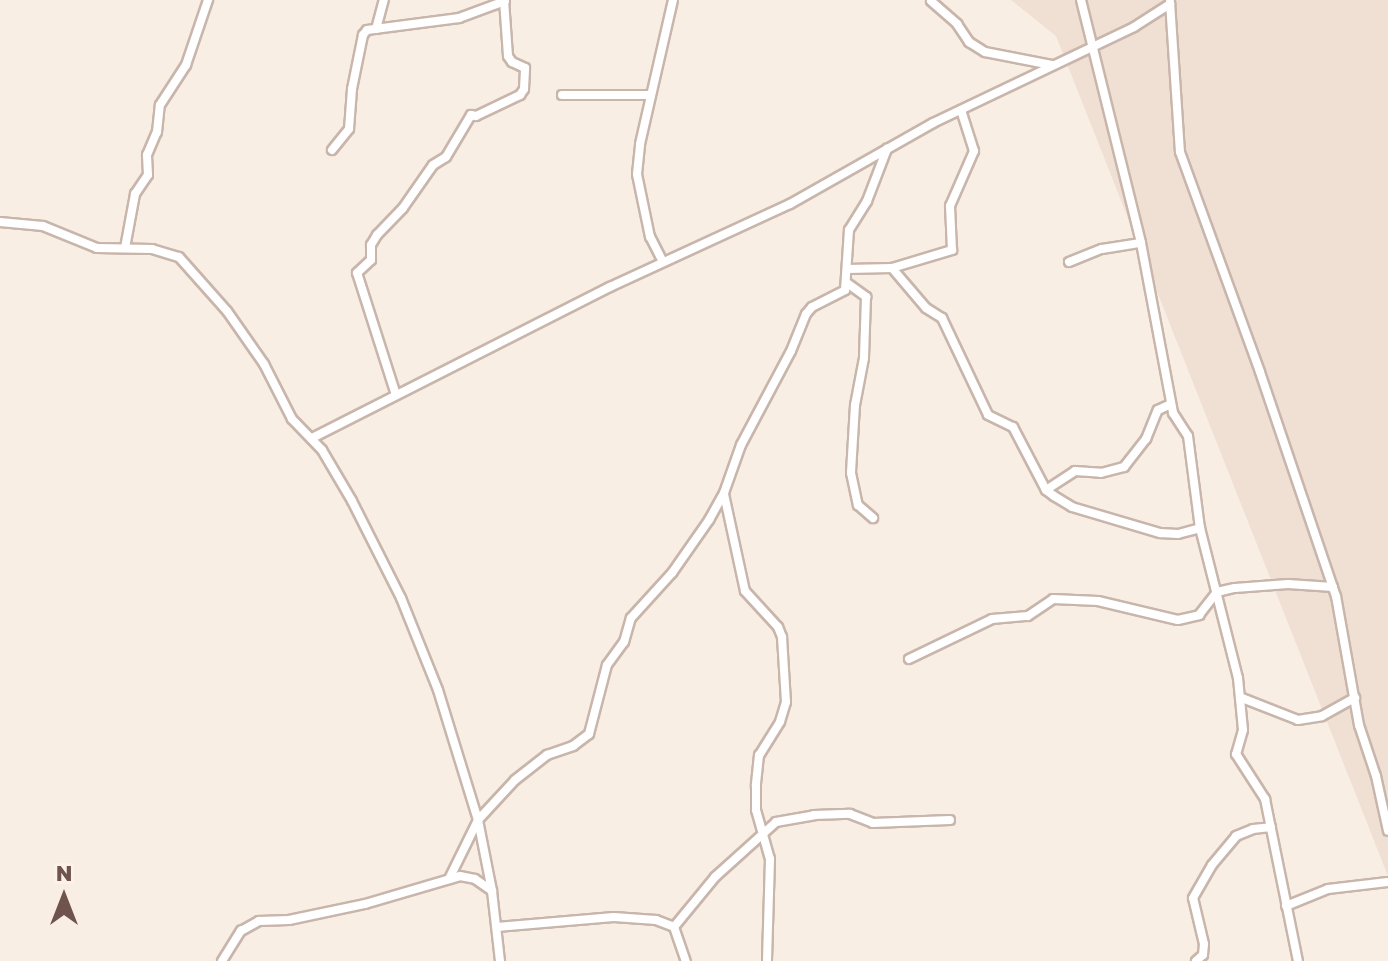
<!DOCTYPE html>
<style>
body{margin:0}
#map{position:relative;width:1388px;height:961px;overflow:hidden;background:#f9eee3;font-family:"Golos Text",sans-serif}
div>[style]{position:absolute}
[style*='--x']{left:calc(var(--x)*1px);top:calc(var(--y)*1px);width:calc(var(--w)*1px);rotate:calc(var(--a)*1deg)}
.residential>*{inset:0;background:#f0dfd3}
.roads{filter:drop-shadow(2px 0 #c8b5ab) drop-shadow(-2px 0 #c8b5ab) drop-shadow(0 2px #c8b5ab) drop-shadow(0 -2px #c8b5ab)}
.minor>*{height:8px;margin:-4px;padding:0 4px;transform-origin:4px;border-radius:4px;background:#fff}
span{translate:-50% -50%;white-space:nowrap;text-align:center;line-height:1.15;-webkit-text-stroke:8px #fcf2e9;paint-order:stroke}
.north{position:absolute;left:24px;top:857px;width:80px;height:80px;-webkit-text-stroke:6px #fcf2e9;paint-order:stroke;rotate:0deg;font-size:22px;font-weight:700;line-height:32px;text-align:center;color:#6e544c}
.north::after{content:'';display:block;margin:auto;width:28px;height:36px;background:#6e544c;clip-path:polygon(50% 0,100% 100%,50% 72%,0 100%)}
</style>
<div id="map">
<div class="residential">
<i style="clip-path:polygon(1011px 0,1388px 0,1388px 876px,1056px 36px)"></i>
</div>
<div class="roads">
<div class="minor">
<i style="--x:1081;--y:0;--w:250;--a:76.1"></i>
<i style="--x:1141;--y:243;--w:173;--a:79.3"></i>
<i style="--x:1173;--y:413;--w:27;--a:57"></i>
<i style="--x:1188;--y:436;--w:93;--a:82.6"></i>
<i style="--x:1200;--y:528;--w:155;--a:75.8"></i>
<i style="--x:1238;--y:678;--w:52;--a:84.5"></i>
<i style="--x:1243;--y:730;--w:25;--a:106"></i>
<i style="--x:1236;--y:754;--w:54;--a:57.2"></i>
<i style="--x:1265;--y:799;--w:165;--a:78.5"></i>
<i style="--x:931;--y:1;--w:35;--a:41"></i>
<i style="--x:957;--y:24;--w:22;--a:56"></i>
<i style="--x:969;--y:42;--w:19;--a:32"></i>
<i style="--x:985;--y:52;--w:68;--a:11"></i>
<i style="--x:1170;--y:2;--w:150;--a:86.2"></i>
<i style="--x:1180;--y:152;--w:234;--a:70"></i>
<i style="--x:1260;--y:372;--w:237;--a:71.3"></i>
<i style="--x:1336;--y:596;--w:131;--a:79.9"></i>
<i style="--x:1359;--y:725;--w:54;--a:71.6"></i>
<i style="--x:1376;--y:776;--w:56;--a:77.7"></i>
<i style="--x:376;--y:29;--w:30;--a:-75"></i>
<i style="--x:562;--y:95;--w:89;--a:0"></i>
<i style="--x:332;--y:150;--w:27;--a:-51"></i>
<i style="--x:349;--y:129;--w:40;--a:-85.7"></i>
<i style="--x:352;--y:89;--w:55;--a:-78.5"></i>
<i style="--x:363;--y:35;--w:6;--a:-51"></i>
<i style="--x:367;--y:30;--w:93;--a:-7.4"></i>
<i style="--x:459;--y:18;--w:49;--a:-20.3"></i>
<i style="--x:0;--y:222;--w:43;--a:5.3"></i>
<i style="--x:43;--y:226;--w:58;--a:22.2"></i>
<i style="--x:97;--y:248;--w:55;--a:1"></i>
<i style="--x:152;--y:249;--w:28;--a:17"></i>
<i style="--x:179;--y:257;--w:72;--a:48.4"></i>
<i style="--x:227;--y:311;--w:65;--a:55.1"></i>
<i style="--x:264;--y:364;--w:62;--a:63"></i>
<i style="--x:292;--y:419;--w:43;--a:45.9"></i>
<i style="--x:322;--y:450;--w:59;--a:59.5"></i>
<i style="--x:352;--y:501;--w:109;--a:63.2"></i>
<i style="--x:401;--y:598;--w:99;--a:68.1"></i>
<i style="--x:438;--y:690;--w:136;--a:72.9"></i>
<i style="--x:478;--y:820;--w:72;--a:78.8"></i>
<i style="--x:492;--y:891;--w:70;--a:83.5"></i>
<i style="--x:125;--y:248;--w:55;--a:-79.5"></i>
<i style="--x:135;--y:194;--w:23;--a:-56"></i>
<i style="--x:148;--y:175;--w:20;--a:-93"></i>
<i style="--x:147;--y:155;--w:25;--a:-67"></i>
<i style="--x:157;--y:132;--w:27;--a:-84"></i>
<i style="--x:160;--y:105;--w:48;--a:-57"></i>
<i style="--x:186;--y:65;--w:69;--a:-71.3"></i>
<i style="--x:663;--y:262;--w:28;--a:-117"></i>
<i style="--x:650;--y:237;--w:64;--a:-101.7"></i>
<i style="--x:637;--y:174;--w:30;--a:-84"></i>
<i style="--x:640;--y:144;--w:148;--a:-77.1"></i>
<i style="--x:1069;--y:262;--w:35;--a:-22"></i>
<i style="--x:1102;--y:249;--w:39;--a:-9"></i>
<i style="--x:892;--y:268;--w:63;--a:-16.7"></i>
<i style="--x:952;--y:250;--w:44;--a:-92.6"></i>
<i style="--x:950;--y:206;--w:60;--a:-66.4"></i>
<i style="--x:974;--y:151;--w:43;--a:-107.6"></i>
<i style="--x:847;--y:269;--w:45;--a:-1.3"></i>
<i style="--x:892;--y:268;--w:52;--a:49.6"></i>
<i style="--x:926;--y:308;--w:19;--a:32"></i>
<i style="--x:942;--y:318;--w:107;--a:64.6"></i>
<i style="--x:988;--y:415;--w:28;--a:26"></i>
<i style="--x:1013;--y:427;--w:71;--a:62.4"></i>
<i style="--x:1046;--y:490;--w:10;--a:37"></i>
<i style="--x:1054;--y:496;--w:21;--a:31"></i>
<i style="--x:1072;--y:507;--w:92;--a:16.5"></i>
<i style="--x:1160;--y:533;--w:18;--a:3"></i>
<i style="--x:1178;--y:534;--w:23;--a:-15"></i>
<i style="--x:847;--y:283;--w:24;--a:36"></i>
<i style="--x:866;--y:297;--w:61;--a:91.9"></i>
<i style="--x:864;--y:358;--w:48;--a:100.8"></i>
<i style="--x:855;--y:405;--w:68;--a:93.4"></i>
<i style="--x:851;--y:473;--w:33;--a:78"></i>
<i style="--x:858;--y:505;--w:20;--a:41"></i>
<i style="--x:396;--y:395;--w:128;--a:-107.7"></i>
<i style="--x:357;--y:273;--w:19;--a:-43"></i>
<i style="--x:371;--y:260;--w:15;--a:-90"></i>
<i style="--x:371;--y:245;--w:12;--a:-59"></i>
<i style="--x:377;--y:235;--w:37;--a:-46"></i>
<i style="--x:403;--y:208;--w:52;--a:-55.1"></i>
<i style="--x:433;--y:165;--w:15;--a:-32"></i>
<i style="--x:446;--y:157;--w:49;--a:-59.2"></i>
<i style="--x:471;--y:115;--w:5;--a:11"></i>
<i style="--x:476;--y:116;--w:49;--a:-25.5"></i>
<i style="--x:520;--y:95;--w:7;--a:-56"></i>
<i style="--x:524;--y:89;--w:21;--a:-87"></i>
<i style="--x:525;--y:68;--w:14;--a:-155"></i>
<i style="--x:512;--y:62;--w:7;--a:-124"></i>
<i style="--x:508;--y:56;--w:56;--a:-94.1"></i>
<i style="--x:312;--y:438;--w:334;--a:-26.9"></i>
<i style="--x:610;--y:287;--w:198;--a:-24.8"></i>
<i style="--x:790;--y:204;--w:164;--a:-29.5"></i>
<i style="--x:933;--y:123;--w:223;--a:-25.5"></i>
<i style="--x:1134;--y:27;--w:43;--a:-32.6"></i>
<i style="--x:1046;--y:490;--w:35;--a:-33"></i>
<i style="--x:1075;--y:471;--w:26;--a:4"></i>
<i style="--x:1101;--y:473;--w:24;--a:-15"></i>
<i style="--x:1124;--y:467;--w:36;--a:-52"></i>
<i style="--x:1146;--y:439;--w:31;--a:-68"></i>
<i style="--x:1158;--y:410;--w:14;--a:-25"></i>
<i style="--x:724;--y:494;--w:99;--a:77.8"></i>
<i style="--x:745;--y:591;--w:49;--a:47.5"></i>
<i style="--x:778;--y:627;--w:11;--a:68"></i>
<i style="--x:782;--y:637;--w:65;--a:86.5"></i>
<i style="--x:786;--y:702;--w:21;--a:107"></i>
<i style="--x:780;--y:722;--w:39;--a:122"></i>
<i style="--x:759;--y:755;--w:31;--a:96"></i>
<i style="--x:756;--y:786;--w:24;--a:90"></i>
<i style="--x:756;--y:810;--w:51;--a:74.1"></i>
<i style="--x:770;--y:859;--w:102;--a:91.7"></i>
<i style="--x:909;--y:659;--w:92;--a:-25.7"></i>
<i style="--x:992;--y:619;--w:36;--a:-5"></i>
<i style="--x:1028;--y:616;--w:30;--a:-34"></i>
<i style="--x:1053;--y:599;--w:45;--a:2.5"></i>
<i style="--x:1098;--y:601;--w:82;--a:13.4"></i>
<i style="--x:1178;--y:620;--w:22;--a:-13"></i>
<i style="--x:1199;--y:615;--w:29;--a:-52"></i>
<i style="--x:1217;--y:592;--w:18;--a:-13"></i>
<i style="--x:1235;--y:588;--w:53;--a:-4.3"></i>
<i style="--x:1288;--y:584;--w:45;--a:3.8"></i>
<i style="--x:1242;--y:698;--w:60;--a:21.4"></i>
<i style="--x:1298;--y:720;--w:24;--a:-9"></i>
<i style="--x:1322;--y:716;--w:38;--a:-29"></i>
<i style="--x:449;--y:879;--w:66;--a:-63.8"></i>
<i style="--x:478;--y:820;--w:54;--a:-47.2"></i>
<i style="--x:515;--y:780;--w:41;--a:-38"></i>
<i style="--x:547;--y:755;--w:28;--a:-19"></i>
<i style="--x:573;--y:746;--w:20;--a:-37"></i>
<i style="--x:589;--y:734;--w:71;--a:-75.4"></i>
<i style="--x:607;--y:665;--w:29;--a:-54"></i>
<i style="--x:624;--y:642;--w:25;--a:-74"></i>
<i style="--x:631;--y:618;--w:61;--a:-47.7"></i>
<i style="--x:672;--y:573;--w:65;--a:-55.1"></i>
<i style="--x:709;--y:520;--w:31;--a:-61"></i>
<i style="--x:724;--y:493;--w:51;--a:-70.5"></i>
<i style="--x:741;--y:445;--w:106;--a:-62"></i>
<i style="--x:791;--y:351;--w:40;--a:-68"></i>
<i style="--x:806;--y:314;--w:9;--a:-49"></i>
<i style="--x:812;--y:307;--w:37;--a:-27"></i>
<i style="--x:845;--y:290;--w:60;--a:-86.2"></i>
<i style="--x:849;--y:230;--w:34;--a:-58"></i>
<i style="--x:867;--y:201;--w:56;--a:-69"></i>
<i style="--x:1286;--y:906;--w:45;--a:-22"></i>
<i style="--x:1328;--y:889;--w:60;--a:-6.7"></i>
<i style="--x:497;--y:927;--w:117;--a:-4.9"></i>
<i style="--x:614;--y:917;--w:42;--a:4.1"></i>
<i style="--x:656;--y:920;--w:19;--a:21"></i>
<i style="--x:674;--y:927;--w:36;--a:71"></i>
<i style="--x:674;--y:927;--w:65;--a:-50.6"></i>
<i style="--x:715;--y:877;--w:82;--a:-42"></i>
<i style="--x:776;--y:822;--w:39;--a:-10"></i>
<i style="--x:814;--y:815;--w:36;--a:-2"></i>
<i style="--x:850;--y:814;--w:25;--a:21"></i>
<i style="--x:873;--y:823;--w:77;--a:-2.2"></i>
<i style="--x:222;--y:961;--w:36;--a:-58"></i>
<i style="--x:241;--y:931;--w:21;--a:-29"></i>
<i style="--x:259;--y:921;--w:30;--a:-2"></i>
<i style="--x:289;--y:920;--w:78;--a:-11.9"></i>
<i style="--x:365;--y:904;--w:99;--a:-16.4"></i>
<i style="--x:460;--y:876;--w:15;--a:11"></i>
<i style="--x:475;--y:879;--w:21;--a:35"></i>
<i style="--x:1196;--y:961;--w:9;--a:-41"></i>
<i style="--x:1203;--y:955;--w:11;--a:-85"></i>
<i style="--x:1204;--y:944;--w:47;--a:-103.4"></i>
<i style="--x:1193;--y:898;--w:38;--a:-60"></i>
<i style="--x:1212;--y:865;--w:38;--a:-50"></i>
<i style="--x:1236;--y:836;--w:18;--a:-22"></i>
<i style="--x:1253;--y:829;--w:18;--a:-6"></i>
</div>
</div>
<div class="north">N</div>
</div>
